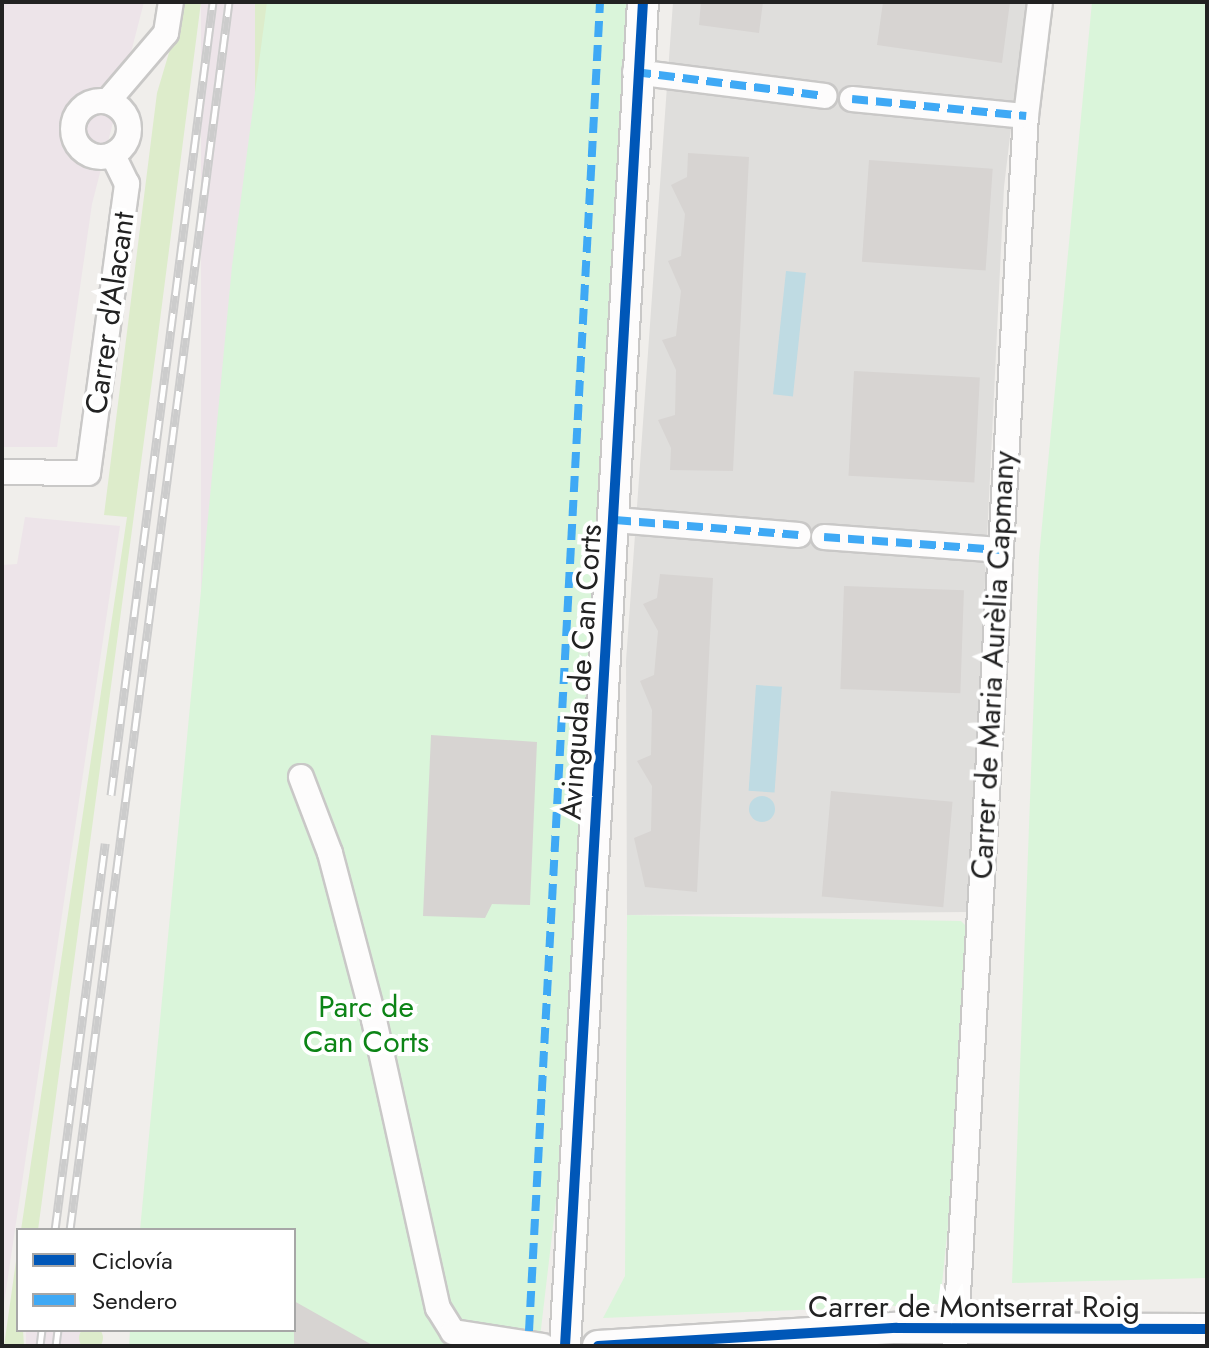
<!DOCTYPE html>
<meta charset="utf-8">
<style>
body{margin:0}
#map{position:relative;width:1209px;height:1348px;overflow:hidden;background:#f0eeeb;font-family:Jost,sans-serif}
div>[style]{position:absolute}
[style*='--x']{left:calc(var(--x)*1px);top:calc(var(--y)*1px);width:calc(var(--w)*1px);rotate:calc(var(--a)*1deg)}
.residential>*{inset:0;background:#dfdedc}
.industrial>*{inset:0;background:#ede4e9;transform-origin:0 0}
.grass>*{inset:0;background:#ddeccb;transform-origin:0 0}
.round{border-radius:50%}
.park>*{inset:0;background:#daf5da}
.water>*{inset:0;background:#bfdbe3;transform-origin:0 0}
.building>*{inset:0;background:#d7d4d2;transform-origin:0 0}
.roads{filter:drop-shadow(2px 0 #c9c8c7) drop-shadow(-2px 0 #c9c8c7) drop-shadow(0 2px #c9c8c7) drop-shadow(0 -2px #c9c8c7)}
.minor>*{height:24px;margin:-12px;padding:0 12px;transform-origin:12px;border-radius:12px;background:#fdfcfc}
.minor>.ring{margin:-12px;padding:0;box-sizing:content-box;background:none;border:24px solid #fdfcfc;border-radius:50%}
.tertiary>*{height:30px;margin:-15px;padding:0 15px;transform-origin:15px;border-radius:15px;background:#fdfcfc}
.rail>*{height:9px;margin-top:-4.5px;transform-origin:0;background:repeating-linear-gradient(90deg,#fff 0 18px,#ccc 0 36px);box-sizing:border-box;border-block:2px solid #ccc}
.quiet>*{height:8px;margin-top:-4px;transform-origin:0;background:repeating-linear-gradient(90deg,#3fa9f5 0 16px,transparent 0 24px)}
.cycleway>*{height:10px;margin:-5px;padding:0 5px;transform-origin:5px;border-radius:5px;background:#0057b8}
span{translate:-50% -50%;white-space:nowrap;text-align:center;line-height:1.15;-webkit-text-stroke:8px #fff;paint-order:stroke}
.street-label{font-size:30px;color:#222}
.park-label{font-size:30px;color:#0c8416}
.frame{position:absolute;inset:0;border:4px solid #222;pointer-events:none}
.legend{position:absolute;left:16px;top:1228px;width:280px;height:104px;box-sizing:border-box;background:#fff;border:2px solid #a7a7a7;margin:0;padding:10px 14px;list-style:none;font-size:24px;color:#222}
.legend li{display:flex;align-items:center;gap:16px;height:40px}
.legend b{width:40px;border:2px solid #a7a7a7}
</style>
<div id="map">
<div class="residential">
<i style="clip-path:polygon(673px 2px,1026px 2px,1004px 187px,969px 912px,627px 915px,626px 661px)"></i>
</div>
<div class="industrial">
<i style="clip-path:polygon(2px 2px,144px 2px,92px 204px,57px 447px,2px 447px)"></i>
<i style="left:201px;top:2px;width:54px;height:1239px"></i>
<i style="clip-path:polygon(25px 517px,120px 526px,2px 1317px,2px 565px,17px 564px)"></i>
<i style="left:26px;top:1330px;width:54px;height:16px"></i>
</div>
<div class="grass">
<i style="clip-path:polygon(184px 2px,201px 2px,156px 351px,38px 1230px,21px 1230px,127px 517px,104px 515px,157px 93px)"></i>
<i style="left:255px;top:2px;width:20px;height:1238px"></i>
<i style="clip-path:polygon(18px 1247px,24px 1346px,4px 1346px)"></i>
<i class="round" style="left:79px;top:1326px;width:24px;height:24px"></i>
</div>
<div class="park">
<i style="clip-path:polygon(267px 2px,658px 2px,560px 1167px,539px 1346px,129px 1346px,130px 1330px,294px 1330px,294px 1230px,140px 1230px,232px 266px)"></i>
<i style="clip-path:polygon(1092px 2px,1207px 2px,1207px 1278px,1012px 1283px,1039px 557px)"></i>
<i style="clip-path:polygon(627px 915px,961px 921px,977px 937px,940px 1304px,603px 1318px,625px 1276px)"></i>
</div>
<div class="water">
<i style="left:786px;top:271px;width:20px;height:124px;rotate:6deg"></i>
<i style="left:756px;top:685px;width:26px;height:106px;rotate:4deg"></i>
<i class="round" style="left:749px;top:796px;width:26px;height:26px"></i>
</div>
<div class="building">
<i style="clip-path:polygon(701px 2px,763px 2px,759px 33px,699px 25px)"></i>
<i style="clip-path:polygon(883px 2px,1010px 2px,1002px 63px,877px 45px)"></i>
<i style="clip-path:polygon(688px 153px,749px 157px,733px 471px,670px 470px,671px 448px,658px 420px,675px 415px,676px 370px,662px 340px,676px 336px,681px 291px,668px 261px,681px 256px,685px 214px,671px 185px,687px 177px)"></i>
<i style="left:869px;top:160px;width:124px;height:102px;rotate:4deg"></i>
<i style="left:854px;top:371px;width:126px;height:105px;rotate:3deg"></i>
<i style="clip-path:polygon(660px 574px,713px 578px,697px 892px,645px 887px,634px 838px,651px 831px,652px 786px,637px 761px,651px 755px,652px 710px,640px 681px,654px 675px,658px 631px,643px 604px,657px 598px)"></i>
<i style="left:844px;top:586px;width:120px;height:103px;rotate:2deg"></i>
<i style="clip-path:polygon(431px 735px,537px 742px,530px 905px,492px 904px,485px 918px,423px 916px)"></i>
<i style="left:831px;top:791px;width:122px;height:106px;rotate:5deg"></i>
<i style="clip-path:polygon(294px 1301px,374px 1346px,294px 1346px)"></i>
</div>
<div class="roads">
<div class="minor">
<i style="--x:635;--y:72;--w:191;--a:7.2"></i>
<i style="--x:852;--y:99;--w:175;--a:5.6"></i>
<i class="ring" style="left:73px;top:101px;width:32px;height:32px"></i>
<i style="--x:108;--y:101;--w:89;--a:-49.5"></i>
<i style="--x:166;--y:33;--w:31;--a:-81"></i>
<i style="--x:2;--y:472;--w:86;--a:0.7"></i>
<i style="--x:88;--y:473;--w:292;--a:-82.3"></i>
<i style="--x:127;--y:184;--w:30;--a:-116"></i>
<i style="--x:615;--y:520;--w:184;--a:4.7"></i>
<i style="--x:824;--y:537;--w:176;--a:4.2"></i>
<i style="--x:301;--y:777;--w:81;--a:69.1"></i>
<i style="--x:330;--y:853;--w:173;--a:75.2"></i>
<i style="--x:374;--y:1020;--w:295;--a:77.5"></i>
<i style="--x:438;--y:1308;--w:28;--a:58"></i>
<i style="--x:453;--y:1332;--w:91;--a:8.8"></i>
<i style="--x:955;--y:1346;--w:1232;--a:-86.7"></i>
<i style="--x:1026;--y:116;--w:115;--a:-83"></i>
</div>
<div class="tertiary">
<i style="--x:565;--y:1346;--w:1346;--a:-86.68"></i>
<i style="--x:598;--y:1346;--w:299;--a:-3.5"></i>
<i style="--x:896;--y:1328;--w:311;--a:0.2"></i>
</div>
</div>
<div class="rail">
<i style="--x:111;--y:795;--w:800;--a:-82.67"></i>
<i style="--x:55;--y:1230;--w:390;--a:-82.6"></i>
<i style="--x:70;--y:1230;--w:1238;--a:-82.62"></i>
<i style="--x:40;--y:1346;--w:16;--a:-83"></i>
<i style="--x:56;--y:1346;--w:16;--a:-83"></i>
</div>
<div class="quiet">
<i style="--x:635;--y:72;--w:191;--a:7.2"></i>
<i style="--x:852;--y:99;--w:175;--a:5.6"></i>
<i style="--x:615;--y:520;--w:184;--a:4.7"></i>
<i style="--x:824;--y:537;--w:176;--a:4.2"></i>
<i style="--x:529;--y:1331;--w:1331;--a:-86.94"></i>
</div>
<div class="cycleway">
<i style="--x:565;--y:1346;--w:1346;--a:-86.68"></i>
<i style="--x:598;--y:1346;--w:299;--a:-3.5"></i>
<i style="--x:896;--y:1328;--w:311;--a:0.2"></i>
</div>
<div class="street-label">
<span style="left:110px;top:313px;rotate:-82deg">Carrer d'Alacant</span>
<span style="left:993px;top:665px;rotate:-87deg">Carrer de Maria Aurèlia Capmany</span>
<span style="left:581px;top:672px;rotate:-86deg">Avinguda de Can Corts</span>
<span style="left:974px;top:1307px">Carrer de Montserrat Roig</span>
</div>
<div class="park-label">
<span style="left:366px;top:1024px">Parc de<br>Can Corts</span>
</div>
<div class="frame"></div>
<ul class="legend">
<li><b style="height:10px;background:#0057b8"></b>Ciclovía</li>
<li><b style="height:10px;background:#3fa9f5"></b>Sendero</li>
</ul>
</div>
